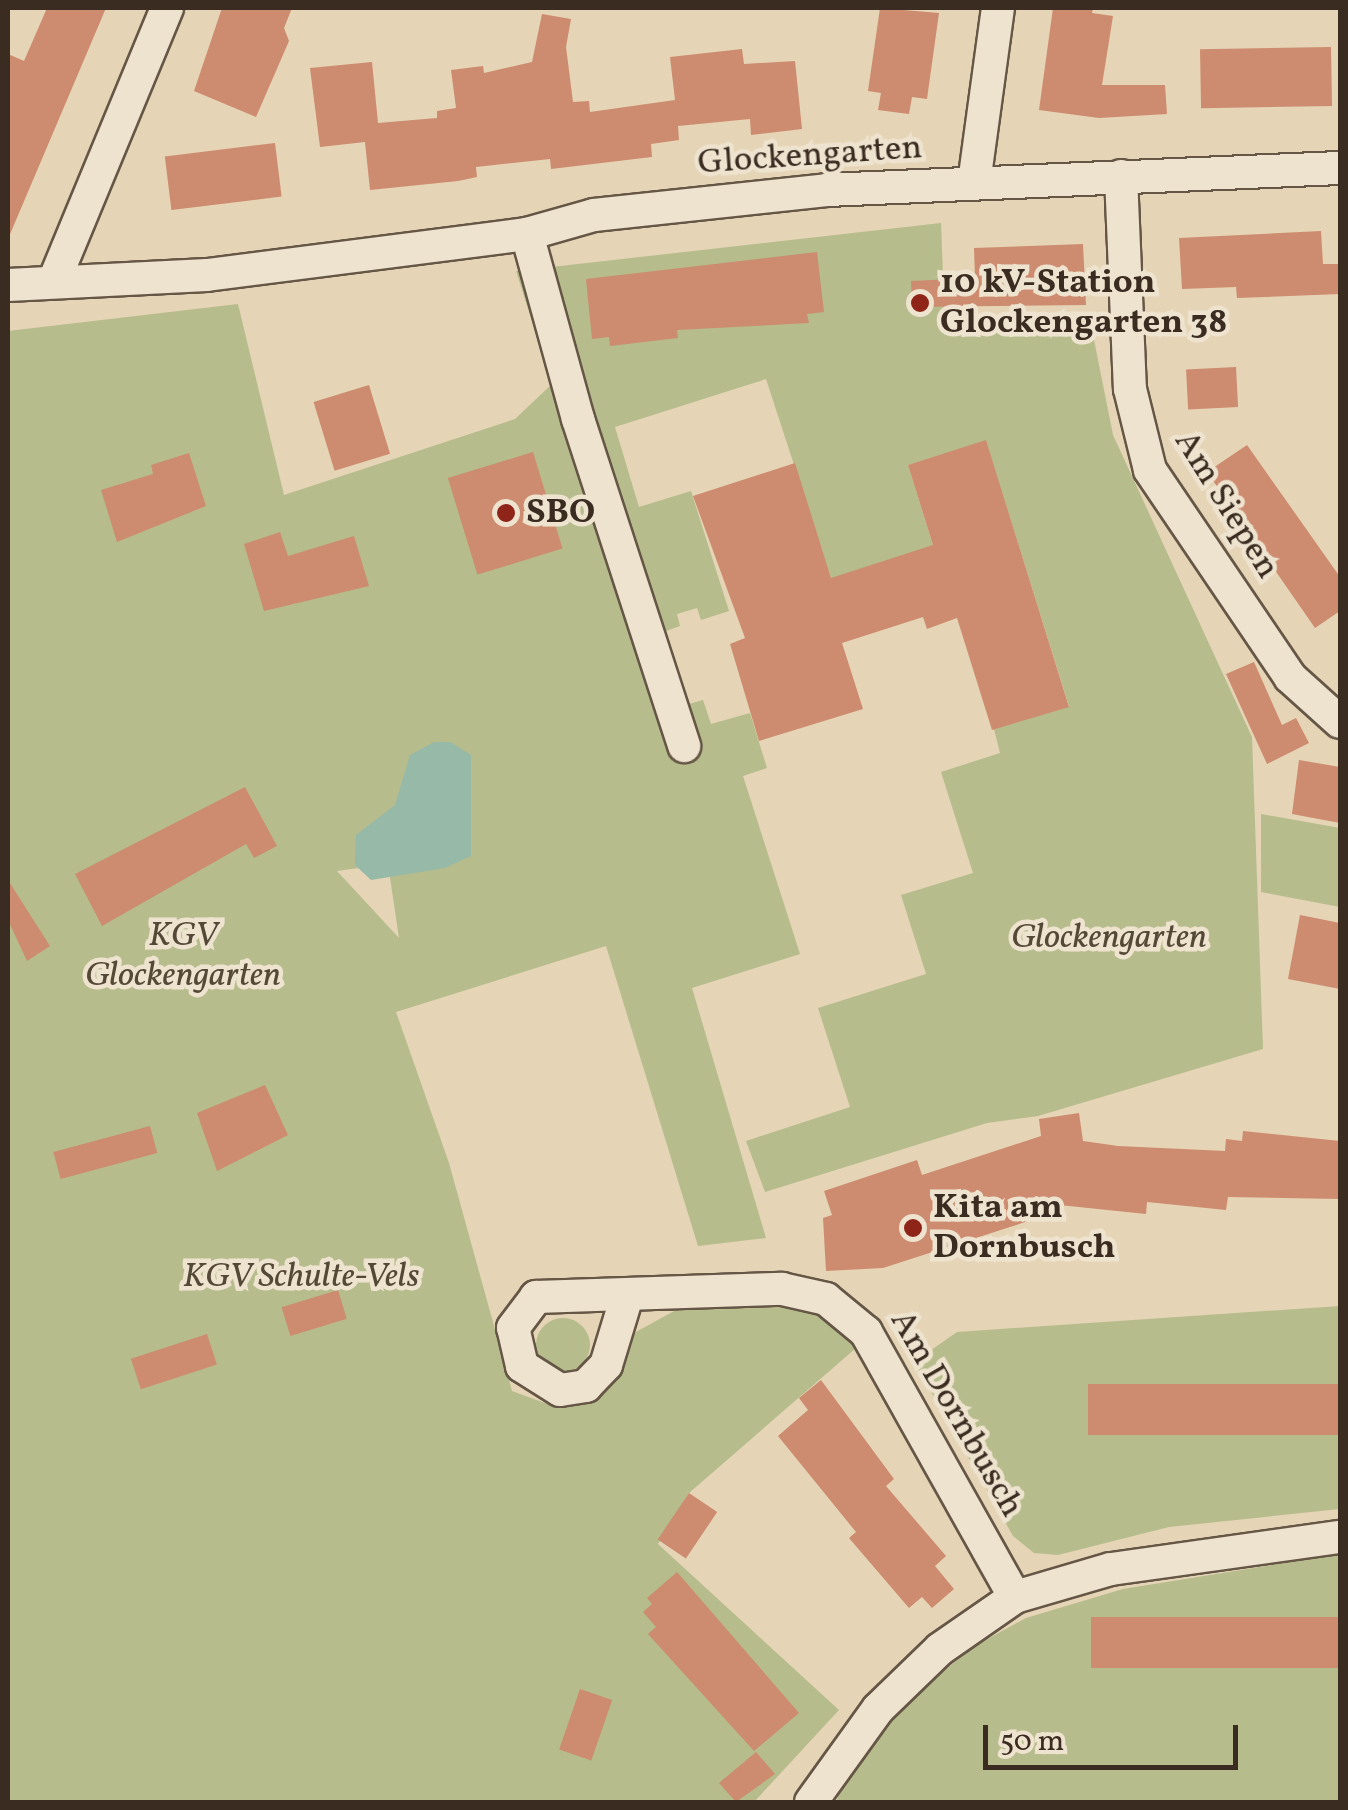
<!DOCTYPE html>
<style>
body{margin:0}
#map{position:relative;width:1348px;height:1810px;overflow:hidden;background:#e5d4b5;font-family:Vollkorn,serif}
div>[style]{position:absolute}
[style*='--x']{left:calc(var(--x)*1px);top:calc(var(--y)*1px);width:calc(var(--w)*1px);rotate:calc(var(--a)*1deg)}
.green>*{inset:0;background:#b6bc8c}
.round{border-radius:50%}
.water>*{inset:0;background:#97b9a8}
.building>*{inset:0;background:#cd8b6f;transform-origin:0 0}
.roads{filter:drop-shadow(2px 0 #655646) drop-shadow(-2px 0 #655646) drop-shadow(0 2px #655646) drop-shadow(0 -2px #655646)}
.minor>*{height:32px;margin:-16px;padding:0 16px;transform-origin:16px;border-radius:16px;background:#eee3cf}
.dots>*{width:28px;height:28px;translate:-50% -50%;box-sizing:border-box;border:5px solid #eee3cf;border-radius:50%}
span{translate:-50% -50%;white-space:nowrap;text-align:center;line-height:1.15;-webkit-text-stroke:9px #eee3cf;paint-order:stroke}
.street-label{font-size:35px;color:#3a2c21}
.poi-label{font-size:35px;color:#3a2c21;font-weight:700}
.left{translate:0 -50%;text-align:left}
.park-label{font-size:35px;color:#534936;font-style:italic}
.frame{position:absolute;inset:0;border:10px solid #3a2c21;pointer-events:none}
.scale{position:absolute;left:983px;top:1725px;width:255px;height:45px;box-sizing:border-box;border:5px solid #3a2c21;border-top:0;padding-left:12px;font-size:30px;line-height:35px;white-space:nowrap;color:#3a2c21;-webkit-text-stroke:8px #eee3cf;paint-order:stroke}
</style>
<div id="map">
<div class="green">
<i style="clip-path:polygon(evenodd,941px 223px,945px 327px,1091px 325px,1113px 435px,1252px 737px,1263px 1049px,1038px 1116px,987px 1123px,765px 1192px,746px 1141px,850px 1107px,818px 1008px,926px 974px,901px 895px,973px 873px,941px 772px,1000px 753px,994px 729px,1069px 706px,986px 441px,908px 465px,943px 577px,831px 578px,766px 379px,615px 427px,639px 507px,691px 491px,729px 611px,701px 620px,697px 608px,677px 614px,680px 626px,666px 631px,689px 704px,703px 700px,711px 724px,750px 713px,767px 768px,743px 776px,800px 954px,692px 988px,766px 1238px,698px 1246px,606px 946px,396px 1012px,449px 1163px,512px 1391px,553px 1406px,589px 1401px,606px 1389px,634px 1333px,676px 1310px,785px 1303px,815px 1309px,850px 1336px,856px 1348px,689px 1493px,658px 1544px,839px 1710px,754px 1802px,8px 1802px,8px 331px,238px 304px,284px 495px,515px 419px,552px 384px,516px 271px,941px 223px,388px 864px,399px 938px,337px 871px,388px 864px)"></i>
<i style="clip-path:polygon(1261px 814px,1340px 828px,1340px 907px,1261px 892px)"></i>
<i style="clip-path:polygon(1340px 1306px,1340px 1509px,1169px 1527px,1058px 1555px,1034px 1553px,1013px 1536px,914px 1362px,957px 1332px)"></i>
<i class="round" style="left:536px;top:1318px;width:54px;height:54px"></i>
<i style="clip-path:polygon(1340px 1554px,1340px 1802px,836px 1802px,847px 1776px,906px 1704px,971px 1648px,1026px 1618px,1123px 1589px)"></i>
</div>
<div class="water">
<i style="clip-path:polygon(434px 742px,450px 742px,471px 755px,471px 856px,445px 868px,371px 880px,355px 865px,356px 835px,395px 805px,410px 755px)"></i>
</div>
<div class="building">
<i style="clip-path:polygon(47px 8px,106px 8px,8px 239px,8px 54px,24px 61px)"></i>
<i style="clip-path:polygon(222px 8px,292px 8px,284px 28px,289px 41px,256px 117px,194px 91px)"></i>
<i style="clip-path:polygon(880px 8px,939px 13px,927px 99px,912px 97px,909px 114px,878px 110px,881px 93px,868px 91px)"></i>
<i style="clip-path:polygon(1053px 8px,1093px 8px,1092px 13px,1113px 16px,1102px 85px,1165px 85px,1167px 114px,1099px 118px,1039px 110px)"></i>
<i style="clip-path:polygon(542px 14px,571px 19px,566px 47px,573px 102px,589px 101px,590px 112px,675px 100px,670px 57px,742px 49px,744px 64px,795px 61px,802px 129px,751px 135px,750px 119px,678px 126px,679px 140px,651px 144px,652px 157px,551px 169px,550px 159px,476px 167px,477px 177px,458px 181px,370px 190px,365px 142px,320px 147px,310px 68px,372px 62px,378px 123px,437px 118px,437px 111px,456px 108px,451px 70px,483px 66px,484px 73px,532px 62px)"></i>
<i style="left:1331px;top:47px;width:59px;height:131px;rotate:89deg"></i>
<i style="left:275px;top:143px;width:54px;height:111px;rotate:83deg"></i>
<i style="clip-path:polygon(1321px 231px,1323px 264px,1339px 264px,1340px 294px,1237px 298px,1236px 287px,1182px 289px,1179px 238px)"></i>
<i style="clip-path:polygon(1083px 244px,1086px 305px,912px 307px,911px 281px,975px 278px,974px 248px)"></i>
<i style="clip-path:polygon(817px 252px,824px 312px,807px 314px,809px 323px,677px 330px,678px 338px,610px 346px,609px 337px,592px 339px,586px 279px)"></i>
<i style="left:1236px;top:367px;width:40px;height:50px;rotate:87deg"></i>
<i style="left:369px;top:385px;width:72px;height:58px;rotate:73deg"></i>
<i style="clip-path:polygon(986px 440px,1069px 707px,992px 730px,957px 618px,927px 629px,923px 617px,842px 643px,863px 709px,759px 741px,730px 644px,745px 638px,693px 496px,795px 463px,831px 578px,933px 545px,908px 465px)"></i>
<i style="clip-path:polygon(1247px 445px,1340px 577px,1340px 611px,1315px 628px,1207px 472px)"></i>
<i style="left:533px;top:452px;width:101px;height:89px;rotate:73deg"></i>
<i style="clip-path:polygon(189px 453px,206px 506px,117px 542px,101px 490px,153px 474px,151px 465px)"></i>
<i style="clip-path:polygon(280px 532px,288px 556px,354px 536px,369px 586px,264px 611px,244px 544px)"></i>
<i style="clip-path:polygon(1254px 662px,1282px 725px,1296px 718px,1309px 743px,1267px 764px,1226px 674px)"></i>
<i style="clip-path:polygon(1299px 760px,1340px 767px,1340px 823px,1292px 814px)"></i>
<i style="clip-path:polygon(245px 787px,277px 846px,254px 858px,246px 844px,102px 926px,75px 874px)"></i>
<i style="clip-path:polygon(8px 880px,50px 946px,27px 961px,8px 920px)"></i>
<i style="clip-path:polygon(1300px 915px,1340px 923px,1340px 989px,1288px 979px)"></i>
<i style="clip-path:polygon(265px 1085px,288px 1135px,217px 1171px,197px 1113px)"></i>
<i style="clip-path:polygon(1079px 1113px,1083px 1141px,1118px 1146px,1225px 1151px,1226px 1139px,1242px 1141px,1243px 1131px,1340px 1141px,1340px 1199px,1228px 1197px,1226px 1210px,1147px 1202px,1146px 1214px,1040px 1203px,1044px 1216px,1010px 1227px,883px 1268px,826px 1271px,823px 1218px,832px 1215px,824px 1191px,917px 1160px,922px 1175px,1041px 1136px,1039px 1119px)"></i>
<i style="left:150px;top:1126px;width:28px;height:100px;rotate:75deg"></i>
<i style="left:338px;top:1290px;width:30px;height:59px;rotate:73deg"></i>
<i style="left:207px;top:1334px;width:32px;height:80px;rotate:72deg"></i>
<i style="clip-path:polygon(821px 1380px,894px 1479px,886px 1486px,946px 1556px,935px 1566px,954px 1589px,932px 1608px,922px 1597px,909px 1608px,849px 1538px,856px 1532px,778px 1436px,808px 1410px,799px 1398px)"></i>
<i style="left:1340px;top:1384px;width:51px;height:252px;rotate:90deg"></i>
<i style="left:689px;top:1493px;width:34px;height:56px;rotate:34deg"></i>
<i style="clip-path:polygon(677px 1572px,799px 1713px,754px 1751px,648px 1634px,656px 1627px,643px 1612px,652px 1604px,647px 1598px)"></i>
<i style="left:1340px;top:1617px;width:51px;height:249px;rotate:90deg"></i>
<i style="left:580px;top:1689px;width:34px;height:64px;rotate:19deg"></i>
<i style="clip-path:polygon(756px 1752px,775px 1774px,736px 1802px,719px 1783px)"></i>
</div>
<div class="roads">
<div class="minor">
<i style="--x:1121;--y:176;--w:213;--a:87.6"></i>
<i style="--x:1130;--y:389;--w:83;--a:76.1"></i>
<i style="--x:1150;--y:470;--w:250;--a:55.9"></i>
<i style="--x:1290;--y:677;--w:67;--a:42"></i>
<i style="--x:974;--y:183;--w:177;--a:-82.2"></i>
<i style="--x:527;--y:234;--w:192;--a:74.6"></i>
<i style="--x:578;--y:419;--w:344;--a:72"></i>
<i style="--x:54;--y:281;--w:295;--a:-67.5"></i>
<i style="--x:8;--y:285;--w:199;--a:-2.9"></i>
<i style="--x:207;--y:275;--w:323;--a:-7.3"></i>
<i style="--x:527;--y:234;--w:70;--a:-15.8"></i>
<i style="--x:594;--y:215;--w:234;--a:-6.1"></i>
<i style="--x:827;--y:190;--w:513;--a:-2.46"></i>
<i style="--x:627;--y:1296;--w:72;--a:106.9"></i>
<i style="--x:606;--y:1365;--w:29;--a:134"></i>
<i style="--x:586;--y:1386;--w:26;--a:171"></i>
<i style="--x:560;--y:1390;--w:45;--a:-147.7"></i>
<i style="--x:522;--y:1366;--w:39;--a:-103"></i>
<i style="--x:513;--y:1328;--w:39;--a:-53"></i>
<i style="--x:536;--y:1297;--w:246;--a:-1.9"></i>
<i style="--x:782;--y:1289;--w:45;--a:12.8"></i>
<i style="--x:826;--y:1299;--w:52;--a:39.5"></i>
<i style="--x:866;--y:1332;--w:304;--a:60.7"></i>
<i style="--x:811;--y:1802;--w:115;--a:-54.2"></i>
<i style="--x:878;--y:1709;--w:86;--a:-44.1"></i>
<i style="--x:940;--y:1649;--w:91;--a:-34.7"></i>
<i style="--x:1015;--y:1597;--w:100;--a:-16.3"></i>
<i style="--x:1111;--y:1569;--w:231;--a:-8"></i>
</div>
</div>
<div class="dots">
<i style="left:920px;top:303px;background:#8f2418"></i>
<i style="left:506px;top:513px;background:#8f2418"></i>
<i style="left:913px;top:1228px;background:#8f2418"></i>
</div>
<div class="street-label">
<span style="left:810px;top:156px;rotate:-4deg">Glockengarten</span>
<span style="left:1226px;top:505px;rotate:58deg">Am Siepen</span>
<span style="left:956px;top:1414px;rotate:60deg">Am Dornbusch</span>
</div>
<div class="poi-label">
<span class="left" style="left:940px;top:303px">10 kV-Station<br>Glockengarten 38</span>
<span class="left" style="left:526px;top:513px">SBO</span>
<span class="left" style="left:933px;top:1228px">Kita am<br>Dornbusch</span>
</div>
<div class="park-label">
<span style="left:183px;top:956px">KGV<br>Glockengarten</span>
<span style="left:1109px;top:938px">Glockengarten</span>
<span style="left:301px;top:1277px">KGV Schulte-Vels</span>
</div>
<div class="frame"></div>
<div class="scale">50 m</div>
</div>
